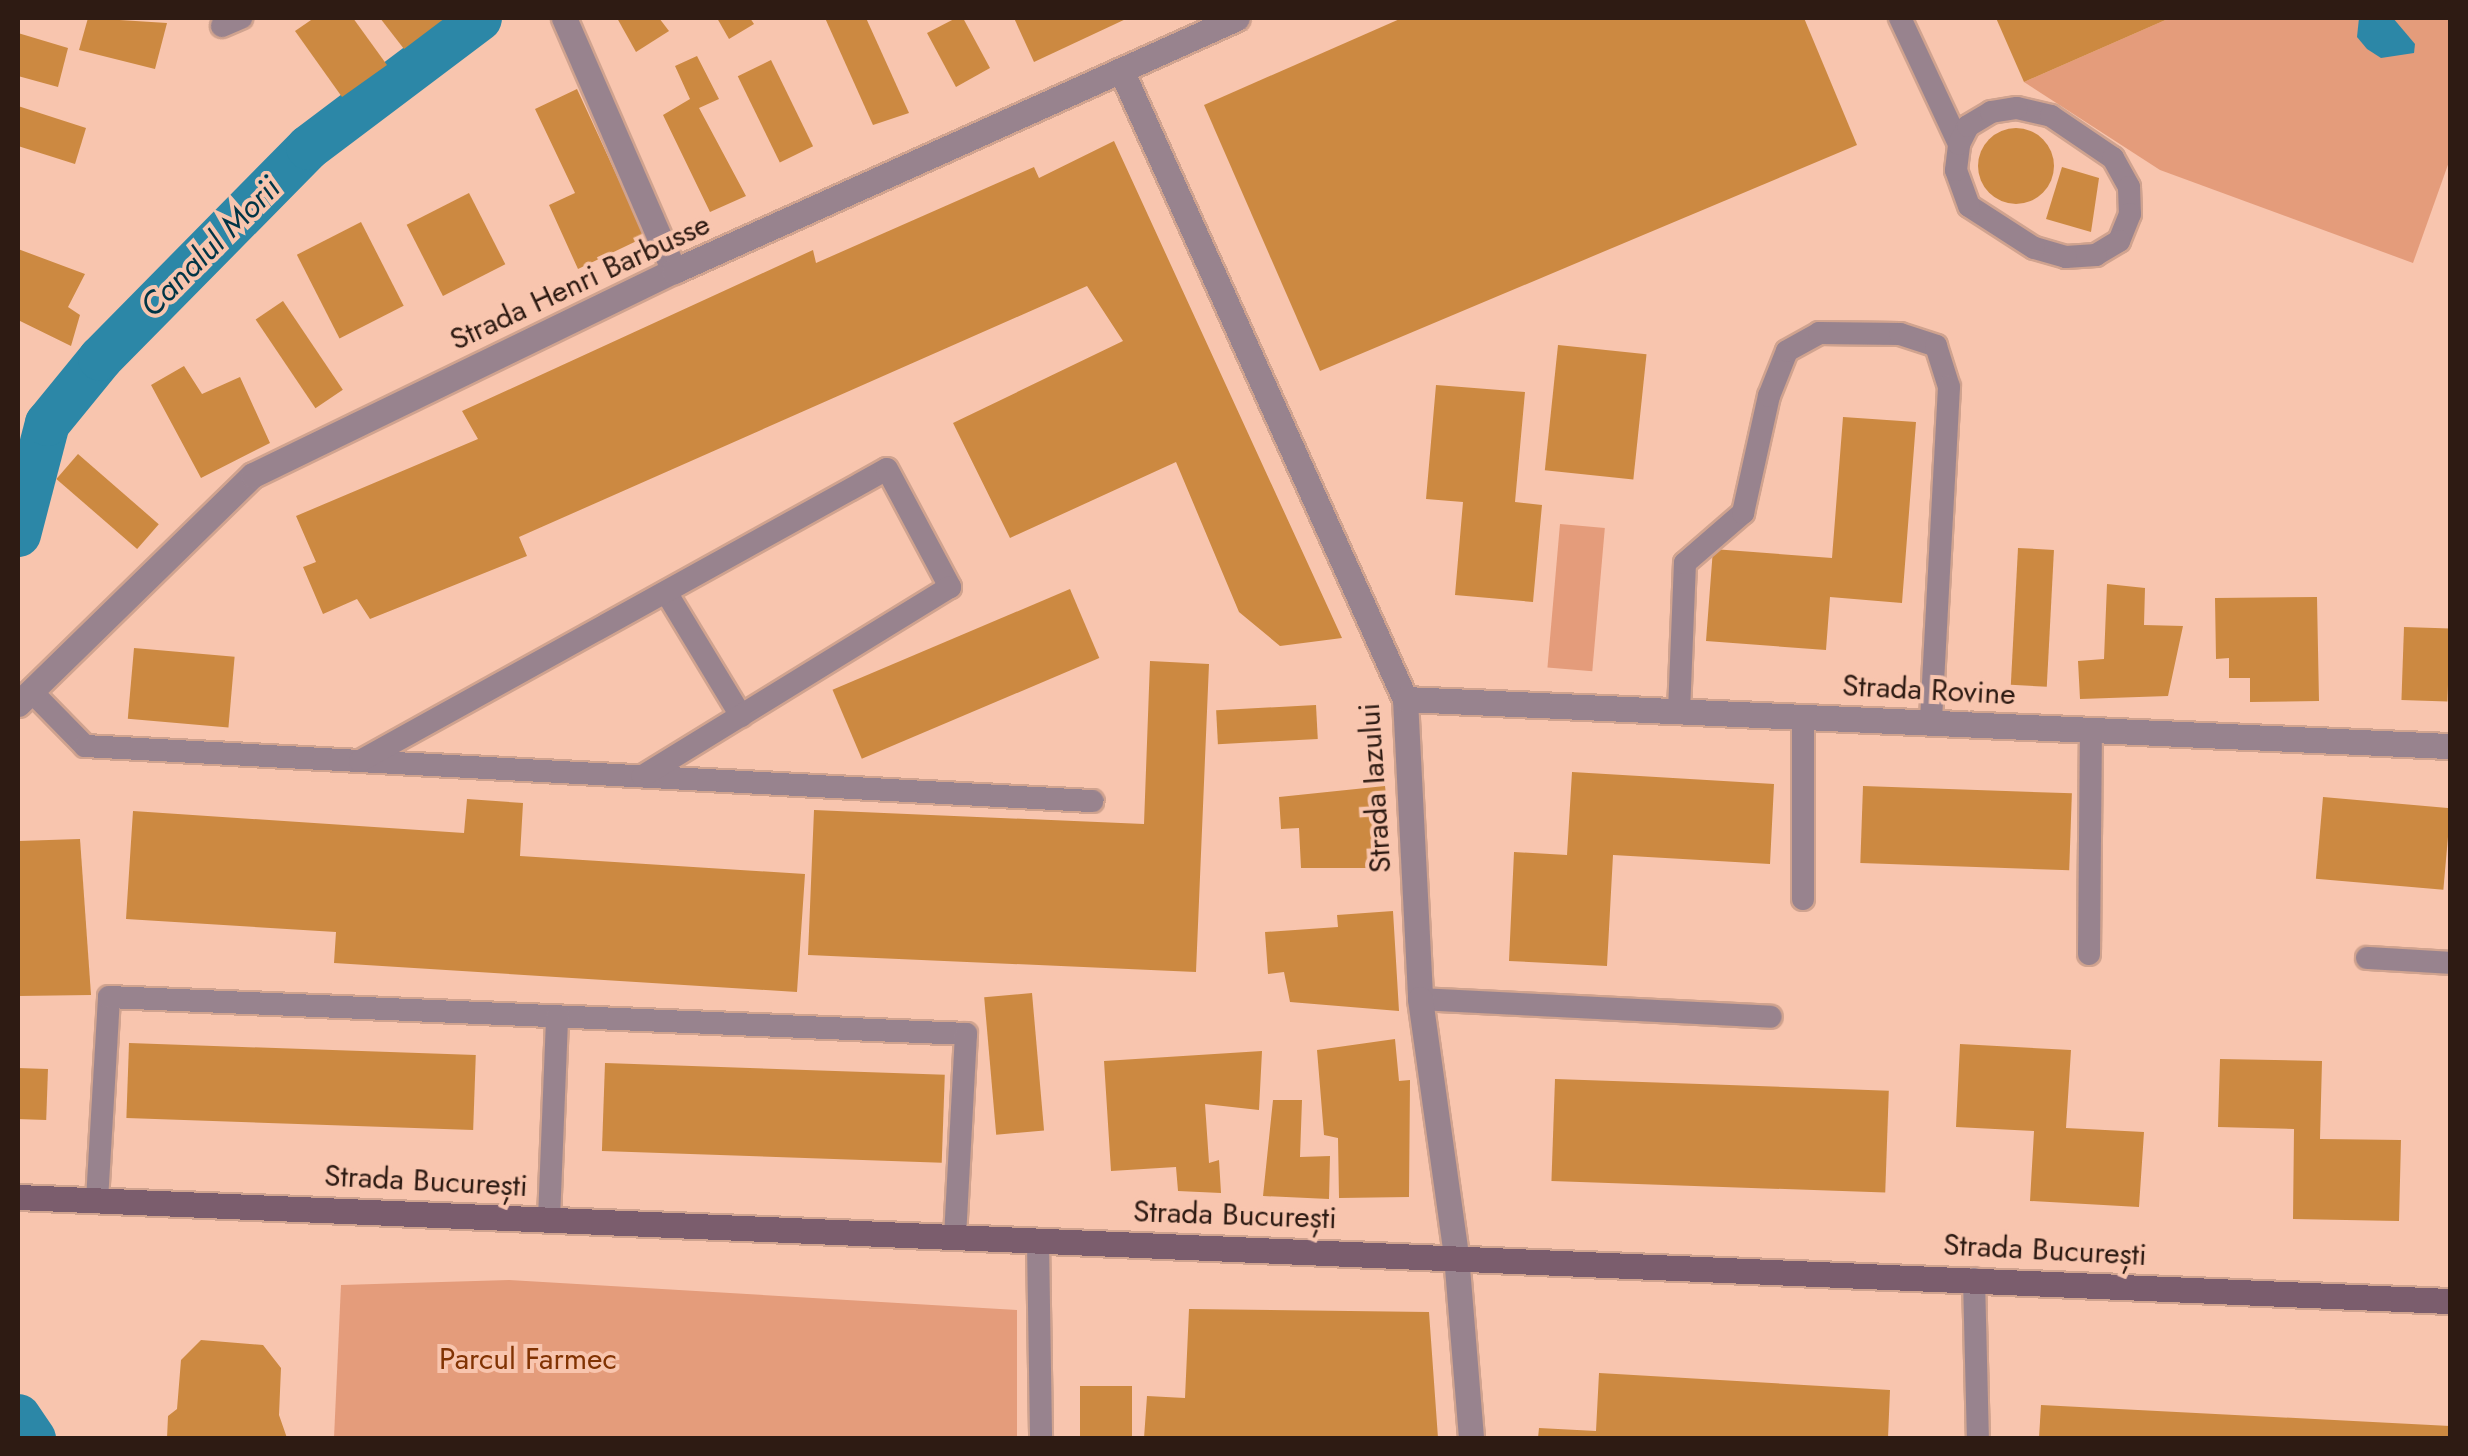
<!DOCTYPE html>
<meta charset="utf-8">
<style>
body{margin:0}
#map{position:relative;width:2468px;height:1456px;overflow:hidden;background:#f8c5ae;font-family:Jost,sans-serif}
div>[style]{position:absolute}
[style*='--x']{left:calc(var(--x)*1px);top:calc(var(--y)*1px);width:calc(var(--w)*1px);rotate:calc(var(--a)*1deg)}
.green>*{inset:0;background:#e49c7b;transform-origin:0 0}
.water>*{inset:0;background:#2c87a7}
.canal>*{height:45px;margin:-22.5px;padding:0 22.5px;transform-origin:22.5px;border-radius:22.5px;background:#2c87a7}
.building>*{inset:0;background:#cc8941;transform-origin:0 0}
.round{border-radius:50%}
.roads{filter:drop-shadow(2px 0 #d0a38f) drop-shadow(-2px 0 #d0a38f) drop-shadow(0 2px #d0a38f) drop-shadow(0 -2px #d0a38f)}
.service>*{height:22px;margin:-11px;padding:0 11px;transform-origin:11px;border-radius:11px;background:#98838e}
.minor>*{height:25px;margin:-12.5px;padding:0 12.5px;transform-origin:12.5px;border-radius:12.5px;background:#98838e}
.secondary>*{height:25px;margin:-12.5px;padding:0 12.5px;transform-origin:12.5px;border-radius:12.5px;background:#7b5d6d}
span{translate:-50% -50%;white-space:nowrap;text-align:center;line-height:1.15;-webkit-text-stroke:8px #f8c5ae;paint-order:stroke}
.street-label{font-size:30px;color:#2e1b13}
.park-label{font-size:30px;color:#813303}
.water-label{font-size:32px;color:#003546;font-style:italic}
.frame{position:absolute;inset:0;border:20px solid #2e1b13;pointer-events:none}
</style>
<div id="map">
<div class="green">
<i style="clip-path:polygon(2170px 18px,2450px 18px,2450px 159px,2413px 263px,2160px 170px,2024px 82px)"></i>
<i style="left:1560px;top:524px;width:45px;height:144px;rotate:5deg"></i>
<i style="clip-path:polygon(509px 1280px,1017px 1310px,1017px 1438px,334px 1438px,341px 1285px)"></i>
</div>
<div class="water">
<i style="clip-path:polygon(2359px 18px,2393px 18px,2415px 44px,2414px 53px,2381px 58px,2367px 49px,2357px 37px)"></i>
</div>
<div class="canal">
<i style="--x:18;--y:534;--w:115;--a:-75.4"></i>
<i style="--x:47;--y:423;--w:84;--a:-50.8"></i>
<i style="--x:100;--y:358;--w:296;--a:-45.4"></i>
<i style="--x:308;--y:147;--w:214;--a:-37"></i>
<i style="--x:18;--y:1416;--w:27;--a:56"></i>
</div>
<div class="building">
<i style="clip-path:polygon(88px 18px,167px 23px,155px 69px,79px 50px)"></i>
<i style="clip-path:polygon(314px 18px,353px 18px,387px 65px,342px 97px,295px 31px)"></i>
<i style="clip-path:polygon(380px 18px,445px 18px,404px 49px)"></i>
<i style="clip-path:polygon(617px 18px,659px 18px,669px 31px,636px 52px)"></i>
<i style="clip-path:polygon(717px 18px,750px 18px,754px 24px,729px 39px)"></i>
<i style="clip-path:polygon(825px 18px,866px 18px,909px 113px,873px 125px)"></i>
<i style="clip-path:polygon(956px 18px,963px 18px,990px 68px,956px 87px,927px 33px)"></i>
<i style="clip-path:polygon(1014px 18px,1128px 18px,1034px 62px)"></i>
<i style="clip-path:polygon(1402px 18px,1804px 18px,1857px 145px,1320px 371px,1204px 105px)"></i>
<i style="clip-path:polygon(1996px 18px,2170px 18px,2024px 82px)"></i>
<i style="clip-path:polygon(18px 33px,68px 48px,58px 87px,18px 76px)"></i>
<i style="clip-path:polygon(697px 56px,719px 99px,699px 108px,746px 196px,710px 212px,663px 115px,690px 99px,675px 66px)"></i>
<i style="left:771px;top:60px;width:96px;height:37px;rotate:64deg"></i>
<i style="clip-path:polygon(577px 89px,645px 237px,578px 269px,549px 205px,575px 193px,535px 109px)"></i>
<i style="clip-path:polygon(18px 106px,86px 128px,75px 164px,18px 146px)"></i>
<i class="round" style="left:1978px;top:128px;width:76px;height:76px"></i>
<i style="clip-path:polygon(1114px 141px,1342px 638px,1280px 646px,1239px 612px,1176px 462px,1010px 538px,953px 423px,1123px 341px,1087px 286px,519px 537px,527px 556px,370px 619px,357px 599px,323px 614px,303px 567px,316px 562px,296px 516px,478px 439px,462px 411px,813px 250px,816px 263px,1034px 167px,1039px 178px)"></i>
<i style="clip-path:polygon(2062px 167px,2099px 178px,2091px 232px,2046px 219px)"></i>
<i style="left:469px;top:193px;width:80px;height:70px;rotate:63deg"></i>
<i style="left:361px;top:222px;width:94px;height:72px;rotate:63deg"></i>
<i style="clip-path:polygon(18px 249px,85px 274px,68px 307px,80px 315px,71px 346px,18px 320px)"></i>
<i style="left:283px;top:301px;width:107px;height:33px;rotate:56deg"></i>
<i style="left:1558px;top:345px;width:89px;height:126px;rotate:6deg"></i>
<i style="clip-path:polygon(184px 366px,202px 394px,240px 377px,270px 443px,201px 478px,151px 385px)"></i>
<i style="clip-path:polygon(1436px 385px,1525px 392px,1515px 502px,1542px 505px,1533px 602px,1455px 595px,1463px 502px,1426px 499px)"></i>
<i style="clip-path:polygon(1843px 417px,1916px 422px,1902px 603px,1830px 597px,1826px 650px,1706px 641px,1713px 549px,1832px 558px)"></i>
<i style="left:78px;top:454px;width:107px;height:33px;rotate:41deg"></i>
<i style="left:2018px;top:548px;width:36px;height:137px;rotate:3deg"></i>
<i style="clip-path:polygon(2107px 584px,2145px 588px,2144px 625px,2183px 626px,2168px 696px,2080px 699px,2078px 661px,2104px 659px)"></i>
<i style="left:1070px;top:589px;width:75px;height:258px;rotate:67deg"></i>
<i style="clip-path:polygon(2317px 597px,2319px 701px,2250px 702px,2250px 678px,2229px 678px,2229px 658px,2216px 659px,2215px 598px)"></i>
<i style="left:2404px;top:627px;width:46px;height:73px;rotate:2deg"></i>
<i style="left:134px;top:648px;width:101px;height:71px;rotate:5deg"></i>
<i style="clip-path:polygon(1150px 661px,1209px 664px,1196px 972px,808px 955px,814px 810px,1144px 824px)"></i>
<i style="left:1316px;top:705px;width:34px;height:100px;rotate:87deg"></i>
<i style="clip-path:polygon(1572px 772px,1774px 784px,1770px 864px,1613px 855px,1607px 966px,1509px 961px,1514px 852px,1567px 855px)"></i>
<i style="clip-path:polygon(1385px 786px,1390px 826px,1384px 868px,1301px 868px,1299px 828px,1281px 829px,1279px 797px)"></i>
<i style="left:1863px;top:786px;width:209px;height:77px;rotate:2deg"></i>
<i style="left:2323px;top:797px;width:128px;height:82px;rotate:5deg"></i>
<i style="clip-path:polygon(467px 799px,523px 803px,520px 856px,805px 874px,797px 992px,334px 963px,336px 932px,126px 919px,133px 811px,464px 833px)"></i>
<i style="clip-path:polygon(80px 839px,91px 995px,18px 996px,18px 841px)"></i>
<i style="clip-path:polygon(1393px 911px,1399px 1011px,1290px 1002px,1284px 972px,1268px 974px,1265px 932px,1338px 927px,1337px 915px)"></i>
<i style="left:1032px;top:993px;width:138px;height:48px;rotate:85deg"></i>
<i style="clip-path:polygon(1395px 1039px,1399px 1081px,1410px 1080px,1409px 1197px,1339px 1198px,1338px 1138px,1324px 1135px,1317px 1050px)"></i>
<i style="left:129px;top:1043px;width:347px;height:75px;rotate:2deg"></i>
<i style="clip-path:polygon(1960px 1044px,2071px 1050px,2066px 1128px,2144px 1132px,2139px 1207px,2030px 1201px,2034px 1131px,1956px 1127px)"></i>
<i style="clip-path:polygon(1262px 1051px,1259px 1110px,1205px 1104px,1209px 1163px,1219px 1160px,1221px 1193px,1178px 1191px,1176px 1167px,1111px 1171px,1104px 1061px)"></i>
<i style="clip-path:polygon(2220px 1059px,2322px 1061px,2320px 1139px,2401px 1140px,2399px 1221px,2293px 1219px,2294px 1129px,2218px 1127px)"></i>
<i style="left:605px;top:1063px;width:340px;height:88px;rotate:2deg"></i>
<i style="left:18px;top:1068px;width:30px;height:51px;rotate:2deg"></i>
<i style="left:1555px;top:1079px;width:334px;height:102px;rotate:2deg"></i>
<i style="clip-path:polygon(1273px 1100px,1302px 1100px,1300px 1157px,1330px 1156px,1329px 1199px,1263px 1196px)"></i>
<i style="clip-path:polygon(1189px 1309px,1429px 1312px,1438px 1438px,1144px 1438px,1147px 1396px,1185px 1398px)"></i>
<i style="clip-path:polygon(201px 1340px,263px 1345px,281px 1368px,279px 1415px,287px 1438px,167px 1438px,168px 1416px,177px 1409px,181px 1360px)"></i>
<i style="clip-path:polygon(1599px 1373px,1890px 1390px,1888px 1438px,1538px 1438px,1539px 1428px,1596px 1431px)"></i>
<i style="left:1080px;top:1386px;width:52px;height:52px"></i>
<i style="clip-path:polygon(2041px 1405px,2450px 1426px,2450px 1438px,2039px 1438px)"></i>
</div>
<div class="roads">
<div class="service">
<i style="--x:1900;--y:18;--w:139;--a:64.9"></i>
<i style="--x:222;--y:26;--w:21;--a:-23"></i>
<i style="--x:2017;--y:108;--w:35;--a:13"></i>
<i style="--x:2051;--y:116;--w:75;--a:34.1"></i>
<i style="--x:2113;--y:158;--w:33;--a:61"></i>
<i style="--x:2129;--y:187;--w:27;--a:88"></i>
<i style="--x:2130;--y:214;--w:29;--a:112"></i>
<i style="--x:2119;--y:241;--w:27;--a:149"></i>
<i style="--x:2096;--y:255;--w:30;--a:176"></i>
<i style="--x:2066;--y:257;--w:33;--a:-164"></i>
<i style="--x:2034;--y:248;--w:77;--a:-147.1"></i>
<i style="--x:1969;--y:206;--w:38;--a:-110"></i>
<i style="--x:1956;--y:170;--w:26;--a:-83"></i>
<i style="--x:1959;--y:144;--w:20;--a:-63"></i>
<i style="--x:1968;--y:126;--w:27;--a:-31"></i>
<i style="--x:1991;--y:112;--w:26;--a:-9"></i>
<i style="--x:666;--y:592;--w:145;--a:58.8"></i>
<i style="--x:31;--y:691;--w:77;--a:45.5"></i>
<i style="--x:85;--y:746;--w:1009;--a:3.13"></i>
<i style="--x:1679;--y:712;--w:149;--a:-87.7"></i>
<i style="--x:1685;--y:563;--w:77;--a:-40.8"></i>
<i style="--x:1743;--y:513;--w:120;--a:-77.5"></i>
<i style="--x:1769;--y:396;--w:48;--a:-68.2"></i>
<i style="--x:1787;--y:351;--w:37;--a:-29"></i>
<i style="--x:1819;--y:333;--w:81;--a:0.7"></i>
<i style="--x:1900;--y:334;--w:38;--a:18"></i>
<i style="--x:1936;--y:346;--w:43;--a:72.4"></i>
<i style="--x:1949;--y:387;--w:336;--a:93.1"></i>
<i style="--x:360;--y:761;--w:602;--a:-28.99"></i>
<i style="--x:887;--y:469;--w:134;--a:61.9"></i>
<i style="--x:950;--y:587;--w:361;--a:148.4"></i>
<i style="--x:1803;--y:899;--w:182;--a:-90"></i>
<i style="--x:2089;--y:954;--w:224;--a:-89.5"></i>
<i style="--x:2367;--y:958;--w:83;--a:3.4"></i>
<i style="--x:1420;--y:999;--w:351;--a:2.9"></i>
<i style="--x:97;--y:1200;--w:203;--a:-86.6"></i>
<i style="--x:109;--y:997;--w:858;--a:2.47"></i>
<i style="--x:966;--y:1034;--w:204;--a:93.1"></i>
<i style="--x:549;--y:1219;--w:203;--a:-87.7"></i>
<i style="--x:1038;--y:1242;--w:196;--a:89.1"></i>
<i style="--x:1974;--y:1279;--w:159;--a:88.6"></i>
</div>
<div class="minor">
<i style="--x:564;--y:18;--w:276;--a:66.5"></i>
<i style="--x:1121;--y:70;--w:690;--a:65.7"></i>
<i style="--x:1405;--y:699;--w:300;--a:87.1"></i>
<i style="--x:1420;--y:999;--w:259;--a:82"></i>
<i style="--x:1456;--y:1255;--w:184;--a:85.3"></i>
<i style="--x:1405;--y:699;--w:1046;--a:2.58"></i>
<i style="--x:18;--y:704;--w:328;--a:-44.3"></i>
<i style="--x:253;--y:475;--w:468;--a:-25.9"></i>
<i style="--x:674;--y:271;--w:617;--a:-24.2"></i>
</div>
<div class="secondary">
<i style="--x:18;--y:1197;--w:2434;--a:2.45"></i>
</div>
</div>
<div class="street-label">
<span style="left:580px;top:282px;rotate:-25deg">Strada Henri Barbusse</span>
<span style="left:1929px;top:690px;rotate:3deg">Strada Rovine</span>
<span style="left:1375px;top:788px;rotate:-94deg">Strada Iazului</span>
<span style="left:426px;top:1181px;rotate:3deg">Strada București</span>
<span style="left:1235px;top:1215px;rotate:2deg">Strada București</span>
<span style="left:2045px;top:1250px;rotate:3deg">Strada București</span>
</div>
<div class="park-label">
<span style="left:528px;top:1359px">Parcul Farmec</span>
</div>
<div class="water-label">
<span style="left:210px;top:247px;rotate:-45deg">Canalul Morii</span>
</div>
<div class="frame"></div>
</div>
